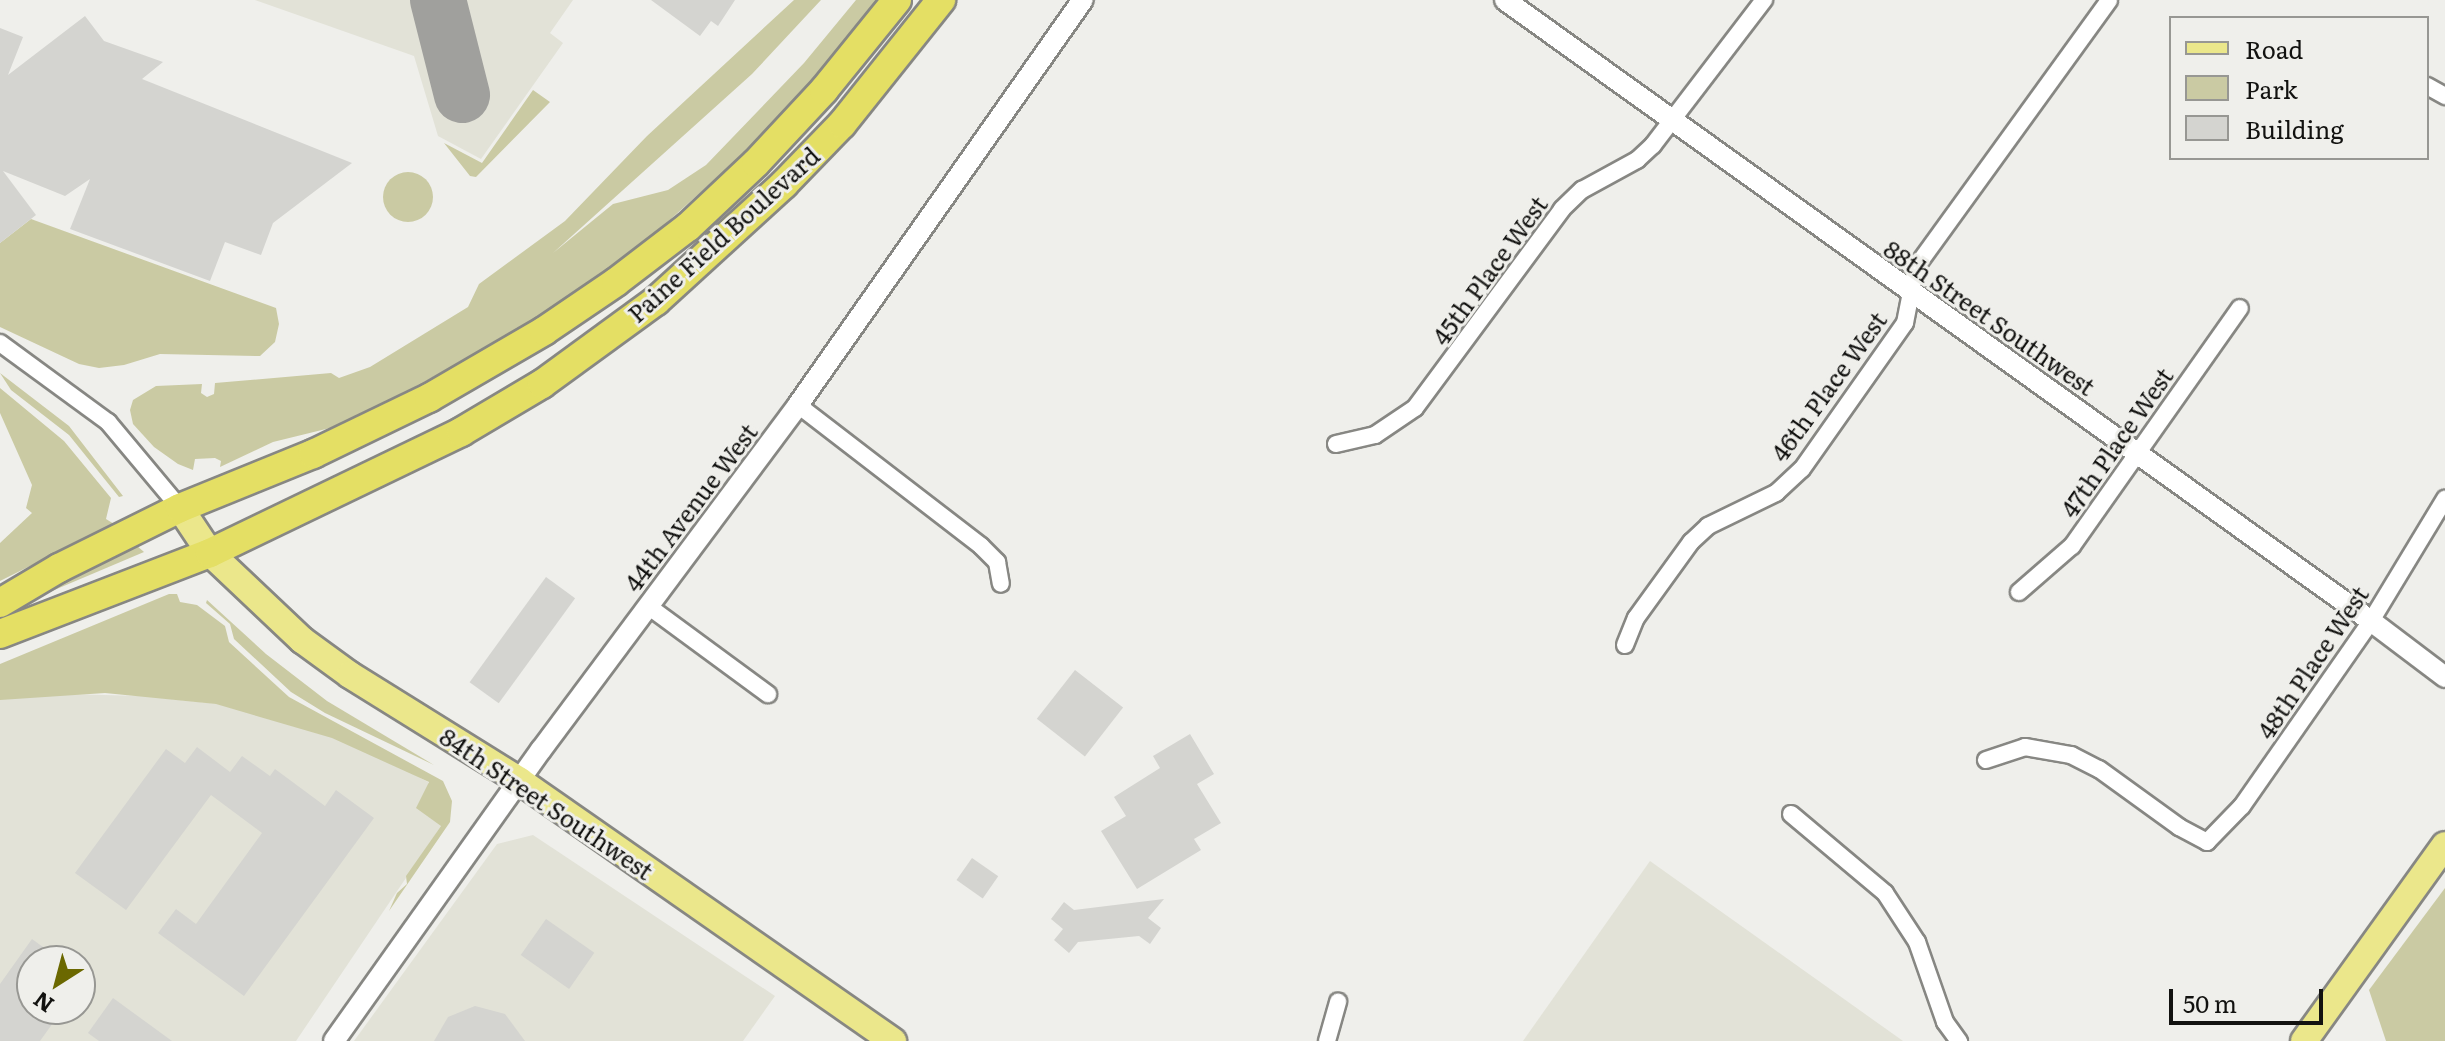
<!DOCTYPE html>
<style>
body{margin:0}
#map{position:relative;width:2445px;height:1041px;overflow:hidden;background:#efefeb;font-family:Literata,serif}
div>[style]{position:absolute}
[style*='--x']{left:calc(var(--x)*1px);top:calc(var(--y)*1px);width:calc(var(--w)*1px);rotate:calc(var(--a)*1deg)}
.built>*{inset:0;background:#e2e2d7}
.green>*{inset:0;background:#cacaa3}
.round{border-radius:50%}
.taxiway>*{height:56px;margin:-28px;padding:0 28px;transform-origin:28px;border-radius:28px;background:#a0a09d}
.building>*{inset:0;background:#d4d4d0;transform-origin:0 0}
.roads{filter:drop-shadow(2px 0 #878783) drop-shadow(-2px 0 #878783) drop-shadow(0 2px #878783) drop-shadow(0 -2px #878783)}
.minor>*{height:16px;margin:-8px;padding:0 8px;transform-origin:8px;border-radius:8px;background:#fff}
.tertiary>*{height:20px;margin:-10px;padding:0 10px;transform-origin:10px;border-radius:10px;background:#fff}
.primary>*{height:26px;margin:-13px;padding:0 13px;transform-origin:13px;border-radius:13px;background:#ebe78b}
.trunk>*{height:28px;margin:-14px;padding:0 14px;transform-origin:14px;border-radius:14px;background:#e4df64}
span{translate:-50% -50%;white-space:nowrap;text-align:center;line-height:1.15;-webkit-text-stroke:6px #efefeb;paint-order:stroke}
.street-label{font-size:24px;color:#121210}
.legend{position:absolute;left:2169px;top:16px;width:260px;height:144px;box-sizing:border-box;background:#efefeb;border:2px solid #979793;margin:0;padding:10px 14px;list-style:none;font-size:24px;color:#121210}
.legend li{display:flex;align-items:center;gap:16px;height:40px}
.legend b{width:40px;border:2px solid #979793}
.north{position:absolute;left:16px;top:945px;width:80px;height:80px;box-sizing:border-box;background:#efefeb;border:2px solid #979793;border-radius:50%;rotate:216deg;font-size:22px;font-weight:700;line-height:32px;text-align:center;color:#121210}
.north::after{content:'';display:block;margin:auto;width:28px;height:36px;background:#6b6800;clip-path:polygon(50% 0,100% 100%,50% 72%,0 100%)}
.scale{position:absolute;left:2169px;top:989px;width:154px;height:36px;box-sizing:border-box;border:4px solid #121210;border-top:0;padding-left:10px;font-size:24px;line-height:28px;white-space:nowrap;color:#121210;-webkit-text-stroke:6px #efefeb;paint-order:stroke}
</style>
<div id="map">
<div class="built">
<i style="clip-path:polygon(255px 0,573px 0,550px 33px,563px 43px,481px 159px,438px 136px,414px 56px)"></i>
<i style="clip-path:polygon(evenodd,28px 693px,142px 696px,248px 707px,347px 740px,428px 782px,441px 826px,296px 1041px,0 1041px,0 699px,28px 693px,32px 961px,80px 961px,80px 1009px,32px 1009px,32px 961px)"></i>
<i style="clip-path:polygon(533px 835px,775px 996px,743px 1041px,354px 1041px,497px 844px)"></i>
<i style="clip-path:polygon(1650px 861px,1903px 1041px,1523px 1041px)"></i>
</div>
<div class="green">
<i style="clip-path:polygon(794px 0,821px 0,752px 74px,553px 253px,613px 204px,668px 190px,706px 165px,804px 63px,856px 0,877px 0,817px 76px,743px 154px,653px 235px,572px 294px,500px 340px,382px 405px,330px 428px,273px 442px,220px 467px,221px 461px,215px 458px,195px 459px,193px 470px,178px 464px,154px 447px,133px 424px,130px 410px,133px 400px,156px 386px,202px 384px,201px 393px,207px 397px,214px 394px,215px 383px,331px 373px,339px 378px,370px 367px,468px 307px,479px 284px,565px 221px,647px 136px)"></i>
<i style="clip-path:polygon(533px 90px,550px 102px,476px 177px,470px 176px,444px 143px,482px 163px)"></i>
<i class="round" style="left:383px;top:172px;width:50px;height:50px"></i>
<i style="clip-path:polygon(31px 219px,276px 308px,279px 324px,275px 342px,260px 356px,160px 354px,124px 365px,99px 368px,79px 364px,0 327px,0 243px)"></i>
<i style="clip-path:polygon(0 373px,69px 426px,123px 496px,119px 497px,69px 435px,11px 390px)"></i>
<i style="clip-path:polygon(0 388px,64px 441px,111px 498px,106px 519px,114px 524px,0 581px,0 543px,32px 513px,26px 508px,32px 485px,0 413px)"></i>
<i style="clip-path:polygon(136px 545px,144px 552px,0 613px,0 610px)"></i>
<i style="clip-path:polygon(169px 594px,177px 594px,180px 602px,197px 605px,225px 626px,229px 642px,289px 697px,443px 781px,452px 801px,450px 822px,389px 911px,397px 893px,407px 884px,406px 876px,441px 826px,416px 808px,429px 782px,332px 738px,216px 704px,105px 693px,0 700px,0 664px)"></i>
<i style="clip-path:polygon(207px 600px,266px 654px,327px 701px,434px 765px,325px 713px,291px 692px,234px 639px,230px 624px,206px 603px)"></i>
<i style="clip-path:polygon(2445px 888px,2445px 1041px,2386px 1041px,2369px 990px)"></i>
</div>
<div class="taxiway">
<i style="--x:438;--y:0;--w:98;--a:75.8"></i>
</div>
<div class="building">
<i style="clip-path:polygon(651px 0,735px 0,718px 26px,711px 21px,700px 36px)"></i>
<i style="clip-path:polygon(85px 16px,104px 41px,163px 62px,142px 79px,352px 163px,273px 223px,261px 255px,225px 242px,210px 281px,70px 229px,90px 179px,65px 196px,3px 171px,36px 215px,0 243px,0 28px,23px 37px,8px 75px)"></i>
<i style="left:546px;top:577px;width:36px;height:130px;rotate:36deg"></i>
<i style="left:1075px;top:670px;width:61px;height:62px;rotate:38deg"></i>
<i style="clip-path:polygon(1190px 734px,1214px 774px,1197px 784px,1221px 823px,1194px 839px,1201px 850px,1137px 889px,1101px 831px,1126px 816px,1114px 797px,1160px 768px,1153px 756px)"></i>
<i style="clip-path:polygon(197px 747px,230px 772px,242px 756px,270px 776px,275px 769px,325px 806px,336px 790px,374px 818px,244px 996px,158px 933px,176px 909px,196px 924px,262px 833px,211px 795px,126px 910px,75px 873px,166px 749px,185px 763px)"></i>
<i style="left:972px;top:858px;width:32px;height:27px;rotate:35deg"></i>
<i style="clip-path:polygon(1164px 899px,1148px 918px,1161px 928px,1150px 944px,1139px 936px,1078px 942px,1069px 953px,1054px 940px,1063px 929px,1051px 919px,1064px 902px,1074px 910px)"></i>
<i style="left:546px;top:919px;width:59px;height:44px;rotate:35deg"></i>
<i style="clip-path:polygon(32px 939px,62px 961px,32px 961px,32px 1009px,63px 1009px,40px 1041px,0 1041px,0 984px)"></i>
<i style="clip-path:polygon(113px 998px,172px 1041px,99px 1041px,88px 1033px)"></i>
<i style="clip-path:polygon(475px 1006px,505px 1014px,525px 1041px,434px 1041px,448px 1017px)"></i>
</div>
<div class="roads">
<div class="minor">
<i style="--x:2427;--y:86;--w:21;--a:29"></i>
<i style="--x:0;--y:343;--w:134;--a:36.2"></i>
<i style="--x:108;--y:422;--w:112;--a:50.1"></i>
<i style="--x:798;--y:405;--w:231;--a:37.6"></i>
<i style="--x:981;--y:546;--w:23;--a:45"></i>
<i style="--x:997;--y:562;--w:22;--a:80"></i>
<i style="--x:1336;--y:444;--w:40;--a:-13"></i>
<i style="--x:1375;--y:435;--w:48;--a:-34"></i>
<i style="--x:1415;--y:408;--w:247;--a:-53.5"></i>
<i style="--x:1562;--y:209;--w:28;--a:-44"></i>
<i style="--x:1582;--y:190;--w:63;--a:-28.6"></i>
<i style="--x:1637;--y:160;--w:22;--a:-43"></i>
<i style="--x:1653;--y:145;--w:183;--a:-52.6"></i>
<i style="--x:2019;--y:592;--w:70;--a:-41"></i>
<i style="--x:2072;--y:546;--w:291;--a:-54.8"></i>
<i style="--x:648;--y:606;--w:149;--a:36.3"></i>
<i style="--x:1625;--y:645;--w:29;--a:-68"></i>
<i style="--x:1636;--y:618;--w:94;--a:-54.1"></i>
<i style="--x:1691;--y:542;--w:23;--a:-43"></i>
<i style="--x:1708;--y:526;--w:76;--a:-25.9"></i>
<i style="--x:1776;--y:493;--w:35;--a:-43"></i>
<i style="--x:1802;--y:469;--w:179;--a:-54.8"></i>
<i style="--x:1905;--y:323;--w:57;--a:-78.9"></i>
<i style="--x:1916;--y:267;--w:329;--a:-54.1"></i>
<i style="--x:1986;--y:760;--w:41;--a:-18.4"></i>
<i style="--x:2025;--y:747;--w:47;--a:9.9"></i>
<i style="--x:2071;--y:755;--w:31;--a:27"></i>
<i style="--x:2099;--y:769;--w:99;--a:35.9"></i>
<i style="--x:2179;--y:827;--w:32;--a:28"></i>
<i style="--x:2207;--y:842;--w:50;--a:-45.8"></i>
<i style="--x:2242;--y:806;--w:226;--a:-55.1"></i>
<i style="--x:2371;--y:621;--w:143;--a:-58.8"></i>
<i style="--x:1791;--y:814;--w:123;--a:40"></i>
<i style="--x:1885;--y:893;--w:59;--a:56.9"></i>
<i style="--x:1917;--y:942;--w:85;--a:70.7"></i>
<i style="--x:1945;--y:1022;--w:24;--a:54"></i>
<i style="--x:1327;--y:1041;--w:41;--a:-74.2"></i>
</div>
<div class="tertiary">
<i style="--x:1505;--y:0;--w:1066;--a:35.64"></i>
<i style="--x:2371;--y:621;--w:93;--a:37.1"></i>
<i style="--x:334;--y:1041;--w:357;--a:-54.6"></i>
<i style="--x:541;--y:750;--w:430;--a:-53.3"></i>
<i style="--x:798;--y:405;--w:495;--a:-54.9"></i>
</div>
<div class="primary">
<i style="--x:180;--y:508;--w:54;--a:56.3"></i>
<i style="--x:210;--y:553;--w:127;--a:43.4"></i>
<i style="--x:302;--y:640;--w:59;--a:36.1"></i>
<i style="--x:350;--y:675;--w:200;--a:31.9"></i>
<i style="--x:520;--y:781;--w:455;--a:34.9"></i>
<i style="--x:2304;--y:1041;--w:241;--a:-54.3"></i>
</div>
<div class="trunk">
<i style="--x:0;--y:603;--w:69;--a:-30.7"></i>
<i style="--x:59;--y:568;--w:135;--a:-26.4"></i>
<i style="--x:180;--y:508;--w:144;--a:-22.1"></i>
<i style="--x:313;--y:454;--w:129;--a:-25.8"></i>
<i style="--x:429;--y:398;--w:133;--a:-30.2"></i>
<i style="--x:544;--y:331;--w:87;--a:-34.2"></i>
<i style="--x:616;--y:282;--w:91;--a:-37.4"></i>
<i style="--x:688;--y:227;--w:93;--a:-43.3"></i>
<i style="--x:756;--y:163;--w:100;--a:-47"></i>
<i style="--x:824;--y:90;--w:116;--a:-51"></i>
<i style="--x:0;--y:634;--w:225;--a:-21.1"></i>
<i style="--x:210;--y:553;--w:279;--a:-25.7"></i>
<i style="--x:461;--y:432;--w:94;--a:-30.7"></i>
<i style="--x:542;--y:384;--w:141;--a:-36.1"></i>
<i style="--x:656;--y:301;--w:173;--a:-42.4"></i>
<i style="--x:784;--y:184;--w:83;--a:-46"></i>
<i style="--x:842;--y:124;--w:159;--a:-51.4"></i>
</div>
</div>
<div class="street-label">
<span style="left:723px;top:234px;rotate:-42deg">Paine Field Boulevard</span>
<span style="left:1489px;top:270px;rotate:-54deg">45th Place West</span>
<span style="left:1990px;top:317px;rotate:35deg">88th Street Southwest</span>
<span style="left:1828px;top:386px;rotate:-54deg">46th Place West</span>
<span style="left:2116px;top:442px;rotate:-55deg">47th Place West</span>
<span style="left:690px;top:507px;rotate:-53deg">44th Avenue West</span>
<span style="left:2312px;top:662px;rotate:-56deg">48th Place West</span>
<span style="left:547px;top:803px;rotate:34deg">84th Street Southwest</span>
</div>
<ul class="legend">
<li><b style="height:10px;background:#ebe78b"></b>Road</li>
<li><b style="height:22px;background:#cacaa3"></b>Park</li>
<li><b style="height:22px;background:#d4d4d0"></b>Building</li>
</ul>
<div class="north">N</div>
<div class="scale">50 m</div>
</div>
